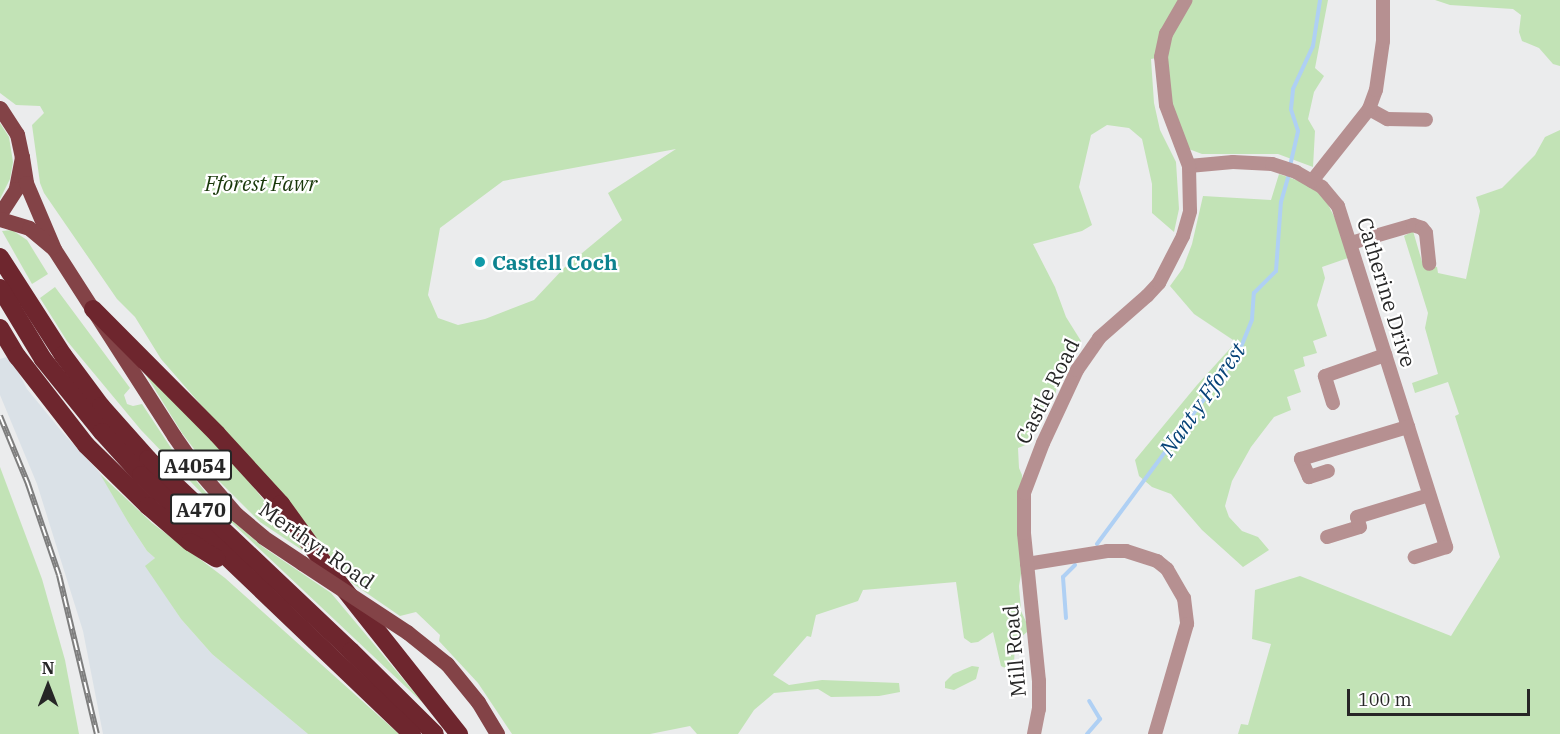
<!DOCTYPE html>
<style>
body{margin:0}
#map{position:relative;width:1560px;height:734px;overflow:hidden;background:#ebeced;font-family:"IBM Plex Serif",serif}
div>[style]{position:absolute}
[style*='--x']{left:calc(var(--x)*1px);top:calc(var(--y)*1px);width:calc(var(--w)*1px);rotate:calc(var(--a)*1deg)}
.built>*{inset:0;background:#dae1e7}
.green>*{inset:0;background:#c2e3b6}
.stream>*{height:4px;margin:-2px;padding:0 2px;transform-origin:2px;border-radius:2px;background:#afd0f4}
.minor>*{height:14px;margin:-7px;padding:0 7px;transform-origin:7px;border-radius:7px;background:#b69091}
.major>*{height:15px;margin:-7.5px;padding:0 7.5px;transform-origin:7.5px;border-radius:7.5px;background:#834347}
.highway>*{height:18px;margin:-9px;padding:0 9px;transform-origin:9px;border-radius:9px;background:#6e262e}
.rail>*{height:6px;margin-top:-3px;transform-origin:0;background:repeating-linear-gradient(90deg,#fff 0 11px,#7e7e7e 0 22px);box-sizing:border-box;border-block:2px solid #7e7e7e}
.major-bridge>*{height:15px;margin:-7.5px;padding:0 7.5px;transform-origin:7.5px;border-radius:7.5px;background:#834347}
.dots>*{width:16px;height:16px;translate:-50% -50%;box-sizing:border-box;border:3px solid #fff;border-radius:50%}
span{translate:-50% -50%;white-space:nowrap;text-align:center;line-height:1.15;-webkit-text-stroke:4.5px #fff;paint-order:stroke}
.shield-label span{padding:2px 4px;background:#fff;border:2px solid;border-radius:4px;-webkit-text-stroke-width:0}
.shield-label{font-size:20px;color:#262626;font-weight:700}
.park-label{font-size:21px;color:#19380a;font-style:italic}
.culture-label{font-size:21px;color:#0d838f;font-weight:700}
.left{translate:0 -50%;text-align:left}
.street-label{font-size:21px;color:#262626}
.water-label{font-size:22px;color:#074378;font-style:italic}
.north{position:absolute;left:18px;top:656px;width:60px;height:60px;-webkit-text-stroke:4px #fff;paint-order:stroke;rotate:0deg;font-size:16px;font-weight:700;line-height:24px;text-align:center;color:#262626}
.north::after{content:'';display:block;margin:auto;width:21px;height:27px;background:#262626;clip-path:polygon(50% 0,100% 100%,50% 72%,0 100%)}
.scale{position:absolute;left:1347px;top:689px;width:183px;height:27px;box-sizing:border-box;border:3px solid #262626;border-top:0;padding-left:8px;font-size:18px;line-height:21px;white-space:nowrap;color:#262626;-webkit-text-stroke:4px #fff;paint-order:stroke}
</style>
<div id="map">
<div class="built">
<i style="clip-path:polygon(10px 356px,27px 389px,63px 433px,100px 473px,128px 522px,147px 551px,155px 558px,146px 566px,181px 619px,212px 654px,308px 734px,103px 734px,83px 631px,37px 484px,0 395px,0 359px)"></i>
</div>
<div class="green">
<i style="clip-path:polygon(evenodd,0 0,1328px 0,1315px 68px,1324px 76px,1314px 92px,1308px 119px,1315px 131px,1313px 167px,1278px 154px,1202px 154px,1181px 146px,1161px 57px,1151px 59px,1154px 103px,1160px 130px,1176px 162px,1179px 209px,1174px 232px,1152px 213px,1152px 184px,1142px 139px,1129px 128px,1107px 125px,1091px 135px,1079px 187px,1092px 225px,1082px 231px,1033px 244px,1055px 287px,1066px 317px,1081px 341px,1057px 377px,1056px 392px,1028px 444px,1018px 448px,1019px 468px,1022px 475px,1022px 568px,1019px 586px,1021px 611px,1028px 626px,1027px 632px,1015px 642px,1014px 665px,1007px 669px,1001px 666px,993px 632px,978px 642px,971px 643px,964px 638px,956px 582px,863px 590px,858px 601px,816px 615px,811px 637px,807px 636px,773px 675px,789px 685px,822px 680px,899px 683px,900px 692px,879px 696px,831px 697px,818px 689px,774px 693px,754px 710px,738px 734px,697px 734px,690px 726px,650px 734px,512px 734px,478px 683px,439px 641px,440px 635px,416px 612px,400px 616px,352px 583px,296px 514px,161px 359px,135px 317px,117px 299px,44px 193px,40px 183px,32px 125px,44px 113px,40px 106px,16px 105px,0 93px,0 0,676px 149px,608px 193px,622px 220px,564px 268px,534px 300px,485px 319px,458px 325px,438px 318px,428px 295px,440px 228px,503px 181px,676px 149px)"></i>
<i style="clip-path:polygon(1435px 0,1560px 0,1560px 66px,1553px 64px,1539px 48px,1522px 41px,1519px 32px,1521px 15px,1513px 9px,1450px 5px)"></i>
<i style="clip-path:polygon(0 123px,9px 137px,13px 162px,10px 179px,0 199px)"></i>
<i style="clip-path:polygon(1560px 130px,1560px 734px,1238px 734px,1241px 724px,1248px 725px,1271px 644px,1252px 639px,1255px 590px,1300px 576px,1451px 636px,1500px 557px,1455px 416px,1459px 414px,1448px 382px,1415px 393px,1412px 383px,1438px 374px,1425px 328px,1428px 313px,1404px 236px,1413px 231px,1423px 265px,1437px 267px,1438px 273px,1466px 279px,1480px 211px,1476px 197px,1502px 188px,1535px 155px,1545px 137px)"></i>
<i style="clip-path:polygon(1279px 174px,1305px 183px,1324px 197px,1336px 220px,1348px 258px,1322px 267px,1325px 278px,1317px 305px,1327px 336px,1313px 341px,1317px 353px,1303px 357px,1305px 366px,1294px 370px,1301px 392px,1287px 397px,1291px 410px,1274px 417px,1251px 447px,1232px 481px,1225px 506px,1229px 517px,1242px 531px,1258px 537px,1269px 550px,1243px 567px,1202px 530px,1171px 494px,1152px 487px,1139px 476px,1135px 460px,1197px 385px,1236px 342px,1194px 314px,1170px 286px,1183px 268px,1192px 244px,1203px 196px,1271px 200px)"></i>
<i style="clip-path:polygon(12px 230px,27px 240px,48px 274px,32px 284px,2px 231px)"></i>
<i style="clip-path:polygon(55px 287px,130px 388px,124px 395px,127px 404px,133px 406px,142px 404px,177px 457px,219px 509px,263px 547px,331px 593px,424px 704px,213px 505px,141px 430px,67px 341px,40px 298px)"></i>
<i style="clip-path:polygon(141px 367px,183px 408px,251px 484px,305px 552px,260px 522px,215px 477px,182px 433px)"></i>
<i style="clip-path:polygon(0 467px,42px 579px,65px 660px,79px 734px,0 734px)"></i>
<i style="clip-path:polygon(100px 474px,152px 523px,225px 578px,399px 734px,308px 734px,212px 654px,181px 619px,145px 566px,155px 558px,147px 551px,128px 522px)"></i>
<i style="clip-path:polygon(972px 666px,979px 667px,976px 679px,954px 690px,945px 688px,945px 682px,953px 674px)"></i>
</div>
<div class="stream">
<i style="--x:1290;--y:166;--w:36;--a:-77"></i>
<i style="--x:1298;--y:131;--w:23;--a:-108"></i>
<i style="--x:1291;--y:109;--w:20;--a:-84"></i>
<i style="--x:1293;--y:89;--w:47;--a:-65.1"></i>
<i style="--x:1313;--y:46;--w:47;--a:-81.3"></i>
<i style="--x:1097;--y:544;--w:239;--a:-53.5"></i>
<i style="--x:1239;--y:352;--w:35;--a:-68"></i>
<i style="--x:1252;--y:319;--w:26;--a:-86"></i>
<i style="--x:1254;--y:293;--w:31;--a:-45"></i>
<i style="--x:1276;--y:271;--w:69;--a:-85.9"></i>
<i style="--x:1281;--y:202;--w:29;--a:-74"></i>
<i style="--x:1066;--y:618;--w:41;--a:-94.2"></i>
<i style="--x:1063;--y:577;--w:17;--a:-45"></i>
<i style="--x:1087;--y:734;--w:20;--a:-49"></i>
<i style="--x:1100;--y:719;--w:21;--a:-121"></i>
</div>
<div class="minor">
<i style="--x:1369;--y:109;--w:21;--a:29"></i>
<i style="--x:1387;--y:119;--w:39;--a:1"></i>
<i style="--x:1189;--y:166;--w:44;--a:-5.2"></i>
<i style="--x:1233;--y:162;--w:39;--a:3"></i>
<i style="--x:1272;--y:164;--w:25;--a:18"></i>
<i style="--x:1296;--y:172;--w:30;--a:30"></i>
<i style="--x:1322;--y:187;--w:25;--a:50"></i>
<i style="--x:1338;--y:206;--w:358;--a:72.4"></i>
<i style="--x:1446;--y:547;--w:33;--a:162"></i>
<i style="--x:1312;--y:181;--w:92;--a:-51.6"></i>
<i style="--x:1369;--y:109;--w:20;--a:-70"></i>
<i style="--x:1376;--y:90;--w:49;--a:-81.9"></i>
<i style="--x:1383;--y:41;--w:41;--a:-90"></i>
<i style="--x:1351;--y:243;--w:65;--a:-16.2"></i>
<i style="--x:1413;--y:225;--w:9;--a:18"></i>
<i style="--x:1422;--y:228;--w:6;--a:51"></i>
<i style="--x:1426;--y:233;--w:31;--a:84"></i>
<i style="--x:1333;--y:403;--w:28;--a:-107"></i>
<i style="--x:1325;--y:376;--w:64;--a:-19.3"></i>
<i style="--x:1328;--y:471;--w:20;--a:162"></i>
<i style="--x:1309;--y:477;--w:20;--a:-114"></i>
<i style="--x:1301;--y:459;--w:112;--a:-16.7"></i>
<i style="--x:1327;--y:537;--w:34;--a:-17"></i>
<i style="--x:1360;--y:527;--w:10;--a:-107"></i>
<i style="--x:1357;--y:517;--w:75;--a:-17"></i>
<i style="--x:1027;--y:564;--w:81;--a:-9.2"></i>
<i style="--x:1107;--y:551;--w:19;--a:0"></i>
<i style="--x:1126;--y:551;--w:33;--a:18"></i>
<i style="--x:1157;--y:561;--w:13;--a:39"></i>
<i style="--x:1167;--y:569;--w:34;--a:60"></i>
<i style="--x:1184;--y:598;--w:26;--a:83"></i>
<i style="--x:1187;--y:624;--w:115;--a:106.2"></i>
<i style="--x:1034;--y:734;--w:25;--a:-79"></i>
<i style="--x:1039;--y:709;--w:28;--a:-90"></i>
<i style="--x:1039;--y:681;--w:149;--a:-95.8"></i>
<i style="--x:1024;--y:533;--w:40;--a:-90"></i>
<i style="--x:1024;--y:493;--w:53;--a:-69.2"></i>
<i style="--x:1043;--y:443;--w:81;--a:-65"></i>
<i style="--x:1077;--y:370;--w:39;--a:-55"></i>
<i style="--x:1099;--y:338;--w:64;--a:-41.2"></i>
<i style="--x:1147;--y:296;--w:18;--a:-47"></i>
<i style="--x:1159;--y:283;--w:53;--a:-62.9"></i>
<i style="--x:1183;--y:236;--w:26;--a:-74"></i>
<i style="--x:1190;--y:211;--w:45;--a:-91.3"></i>
<i style="--x:1189;--y:166;--w:65;--a:-110.7"></i>
<i style="--x:1166;--y:105;--w:48;--a:-95.9"></i>
<i style="--x:1161;--y:57;--w:24;--a:-78"></i>
<i style="--x:1166;--y:34;--w:39;--a:-60"></i>
</div>
<div class="major">
<i style="--x:0;--y:108;--w:31;--a:57"></i>
<i style="--x:17;--y:134;--w:24;--a:78"></i>
<i style="--x:22;--y:157;--w:33;--a:101"></i>
<i style="--x:16;--y:189;--w:30;--a:123"></i>
<i style="--x:22;--y:157;--w:26;--a:81"></i>
<i style="--x:26;--y:183;--w:72;--a:67"></i>
<i style="--x:54;--y:249;--w:222;--a:57.3"></i>
<i style="--x:174;--y:436;--w:40;--a:55.1"></i>
<i style="--x:197;--y:469;--w:60;--a:49.1"></i>
<i style="--x:236;--y:514;--w:35;--a:40"></i>
<i style="--x:263;--y:537;--w:47;--a:33.7"></i>
<i style="--x:0;--y:219;--w:30;--a:17"></i>
<i style="--x:29;--y:228;--w:30;--a:40"></i>
<i style="--x:407;--y:632;--w:51;--a:38.7"></i>
<i style="--x:447;--y:664;--w:49;--a:50.8"></i>
<i style="--x:478;--y:702;--w:37;--a:59"></i>
</div>
<div class="highway">
<i style="--x:0;--y:257;--w:117;--a:57.3"></i>
<i style="--x:63;--y:355;--w:64;--a:53.3"></i>
<i style="--x:101;--y:406;--w:71;--a:48.4"></i>
<i style="--x:148;--y:459;--w:279;--a:43.4"></i>
<i style="--x:351;--y:651;--w:118;--a:44.7"></i>
<i style="--x:0;--y:288;--w:83;--a:58.8"></i>
<i style="--x:43;--y:359;--w:94;--a:51.1"></i>
<i style="--x:102;--y:432;--w:58;--a:47.8"></i>
<i style="--x:141;--y:475;--w:375;--a:43.7"></i>
<i style="--x:93;--y:309;--w:176;--a:45.2"></i>
<i style="--x:217;--y:434;--w:95;--a:47.6"></i>
<i style="--x:281;--y:504;--w:75;--a:54.2"></i>
<i style="--x:325;--y:565;--w:216;--a:51.6"></i>
<i style="--x:0;--y:328;--w:33;--a:59"></i>
<i style="--x:17;--y:356;--w:113;--a:52.2"></i>
<i style="--x:86;--y:445;--w:87;--a:44.5"></i>
<i style="--x:148;--y:506;--w:55;--a:40.6"></i>
<i style="--x:190;--y:542;--w:31;--a:32"></i>
</div>
<div class="rail">
<i style="--x:0;--y:416;--w:74;--a:67.6"></i>
<i style="--x:28;--y:484;--w:96;--a:71.2"></i>
<i style="--x:59;--y:575;--w:163;--a:76.6"></i>
</div>
<div class="major-bridge">
<i style="--x:302;--y:563;--w:126;--a:33.3"></i>
</div>
<div class="dots">
<i style="left:480px;top:262px;background:#0f9aa8"></i>
</div>
<div class="shield-label">
<span style="left:195px;top:465px">A4054</span>
<span style="left:201px;top:509px">A470</span>
</div>
<div class="park-label">
<span style="left:261px;top:183px">Fforest Fawr</span>
</div>
<div class="culture-label">
<span class="left" style="left:492px;top:262px">Castell Coch</span>
</div>
<div class="street-label">
<span style="left:1387px;top:292px;rotate:73deg">Catherine Drive</span>
<span style="left:1047px;top:391px;rotate:-63deg">Castle Road</span>
<span style="left:317px;top:545px;rotate:35deg">Merthyr Road</span>
<span style="left:1014px;top:651px;rotate:-95deg">Mill Road</span>
</div>
<div class="water-label">
<span style="left:1202px;top:399px;rotate:-55deg">Nant y Fforest</span>
</div>
<div class="north">N</div>
<div class="scale">100 m</div>
</div>
